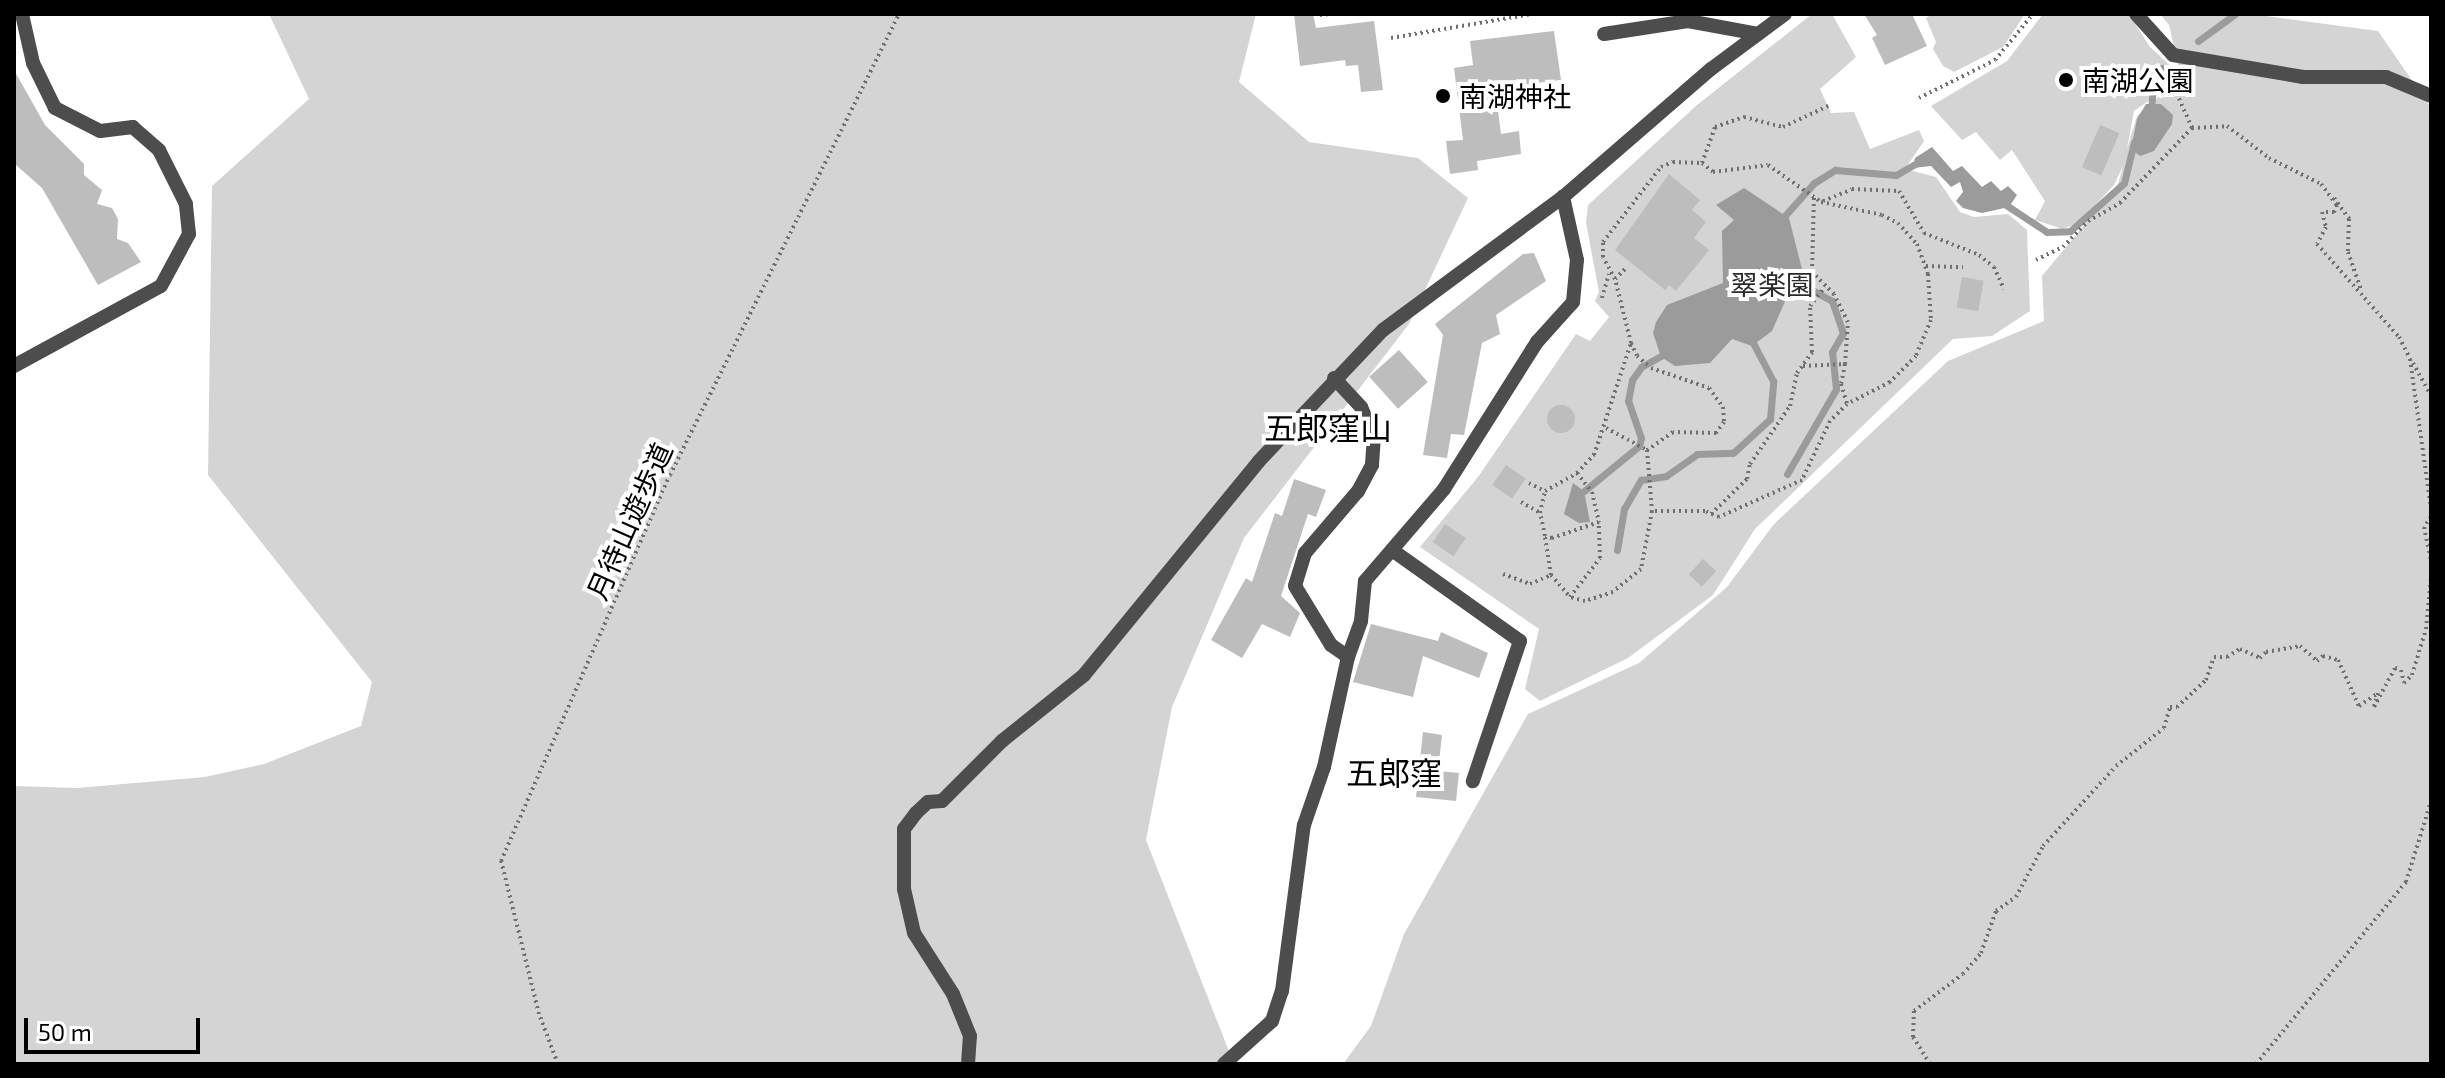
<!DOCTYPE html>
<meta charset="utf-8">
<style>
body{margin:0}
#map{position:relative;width:2445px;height:1078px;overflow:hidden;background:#fff;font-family:"Exo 2","Noto Sans JP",sans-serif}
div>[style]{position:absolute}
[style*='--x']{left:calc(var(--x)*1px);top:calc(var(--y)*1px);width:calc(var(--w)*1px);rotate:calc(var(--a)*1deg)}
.green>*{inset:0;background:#d4d4d4}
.water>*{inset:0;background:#9b9b9b}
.stream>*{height:7px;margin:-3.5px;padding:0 3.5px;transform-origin:3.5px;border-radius:3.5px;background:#9b9b9b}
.building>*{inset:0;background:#bdbdbd;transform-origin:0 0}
.round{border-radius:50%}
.path>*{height:4px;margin-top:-2px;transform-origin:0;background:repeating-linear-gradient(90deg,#6f6f6f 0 2px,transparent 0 6px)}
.minor>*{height:14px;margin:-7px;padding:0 7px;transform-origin:7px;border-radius:7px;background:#4d4d4d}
.dots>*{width:22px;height:22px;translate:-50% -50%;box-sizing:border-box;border:4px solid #fff;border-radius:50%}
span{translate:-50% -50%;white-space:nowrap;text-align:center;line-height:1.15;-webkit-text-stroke:8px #fff;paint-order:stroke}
.poi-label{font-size:28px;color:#000}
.left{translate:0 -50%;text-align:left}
.park-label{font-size:28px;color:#2b2b2b}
.street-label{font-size:28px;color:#000}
.quarter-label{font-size:32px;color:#000}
.frame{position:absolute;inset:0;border:16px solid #000;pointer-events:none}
.scale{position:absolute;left:24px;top:1018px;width:176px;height:36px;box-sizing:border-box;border:4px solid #000;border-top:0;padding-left:10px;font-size:24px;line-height:28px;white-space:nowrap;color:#000;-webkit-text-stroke:6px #fff;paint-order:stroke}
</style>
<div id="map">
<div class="green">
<i style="clip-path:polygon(269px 14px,1256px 14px,1239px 82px,1309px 142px,1418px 158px,1468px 198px,1409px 324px,1244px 538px,1172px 707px,1146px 840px,1234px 1064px,14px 1064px,14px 786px,77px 788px,205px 777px,264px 764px,361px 726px,372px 682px,208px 475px,212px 186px,309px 99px)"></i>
<i style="clip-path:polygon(1812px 14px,1832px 14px,1856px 57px,1820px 89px,1831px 113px,1854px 112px,1870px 149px,1919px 130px,1924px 141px,1905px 169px,1936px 177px,1960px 212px,1974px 217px,2008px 214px,2027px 230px,2030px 311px,1992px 336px,1953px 339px,1755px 529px,1713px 595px,1628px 658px,1540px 701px,1525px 689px,1539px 629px,1420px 547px,1478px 477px,1576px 334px,1590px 341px,1609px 317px,1595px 301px,1599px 292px,1586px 223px,1588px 205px,1697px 105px)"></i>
<i style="clip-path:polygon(1932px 14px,2025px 14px,2003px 47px,1954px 72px,1943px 66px,1933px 49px,1936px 42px,1926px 18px)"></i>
<i style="clip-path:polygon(2043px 14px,2129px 14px,2150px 47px,2177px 72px,2167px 88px,2134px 111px,2127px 149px,2137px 116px,2181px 77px,2169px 25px,2160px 14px,2251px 14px,2378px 31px,2431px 108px,2431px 1064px,1343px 1064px,1371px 1026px,1404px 934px,1528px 714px,1639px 663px,1727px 587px,1774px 524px,1948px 361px,2044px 321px,2042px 276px,2118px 184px,2123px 166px,2114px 185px,2078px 223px,2063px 229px,2035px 220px,2045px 201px,2012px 150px,2000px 160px,1976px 132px,1962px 140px,1931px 106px,2007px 61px)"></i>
</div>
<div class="water">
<i style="clip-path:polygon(2146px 104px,2161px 104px,2173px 115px,2172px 124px,2154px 151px,2140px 156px,2131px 149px,2137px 119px)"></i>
<i style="clip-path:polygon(1932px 147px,1953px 171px,1962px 166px,1982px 187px,1991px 181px,2001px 191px,2008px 186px,2017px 195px,2009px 207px,1982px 213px,1963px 208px,1956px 201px,1963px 192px,1960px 182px,1951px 187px,1931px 166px,1913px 168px,1915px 158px)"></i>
<i style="clip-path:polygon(1744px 188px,1789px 218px,1804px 277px,1817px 290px,1787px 297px,1772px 331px,1752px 346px,1732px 339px,1710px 363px,1675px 366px,1661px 357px,1653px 333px,1656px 322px,1667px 305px,1723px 283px,1722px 231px,1734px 220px,1716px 205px)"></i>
<i style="clip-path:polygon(1573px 483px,1584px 491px,1590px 522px,1579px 523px,1564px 514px)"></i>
</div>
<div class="stream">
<i style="--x:2198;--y:41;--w:46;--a:-36.1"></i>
<i style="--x:2151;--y:110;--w:33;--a:-85"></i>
<i style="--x:2154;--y:77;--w:12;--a:-48"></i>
<i style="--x:2003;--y:203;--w:53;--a:33.4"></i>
<i style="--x:2047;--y:232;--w:23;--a:-2"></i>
<i style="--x:2070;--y:231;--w:72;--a:-41.6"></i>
<i style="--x:2124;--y:183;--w:42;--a:-76.3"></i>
<i style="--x:1781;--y:220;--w:50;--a:-48.3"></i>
<i style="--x:1814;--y:183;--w:25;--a:-32"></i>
<i style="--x:1835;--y:170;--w:61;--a:4.7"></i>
<i style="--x:1896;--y:175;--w:28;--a:-30"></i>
<i style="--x:1787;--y:474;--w:98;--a:-60"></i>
<i style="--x:1836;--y:389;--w:37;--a:-96"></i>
<i style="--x:1832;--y:352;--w:22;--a:-60"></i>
<i style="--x:1843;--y:333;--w:34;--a:-109"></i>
<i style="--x:1832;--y:301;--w:26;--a:-151"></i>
<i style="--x:1584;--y:491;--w:71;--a:-39.3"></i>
<i style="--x:1639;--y:446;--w:8;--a:-76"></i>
<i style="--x:1641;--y:438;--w:39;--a:-109"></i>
<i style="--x:1628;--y:401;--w:21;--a:-79"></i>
<i style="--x:1632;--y:380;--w:16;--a:-55"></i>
<i style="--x:1641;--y:367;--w:31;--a:-29"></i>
<i style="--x:1617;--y:550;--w:42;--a:-80.3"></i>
<i style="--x:1624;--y:509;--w:34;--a:-60"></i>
<i style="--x:1641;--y:480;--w:25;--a:-9"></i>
<i style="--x:1666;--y:476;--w:38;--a:-35"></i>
<i style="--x:1697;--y:454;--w:36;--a:-2"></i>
<i style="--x:1733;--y:453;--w:50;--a:-42.6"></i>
<i style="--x:1770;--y:419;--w:38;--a:-85"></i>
<i style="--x:1773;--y:381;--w:47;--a:-117.6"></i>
</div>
<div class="building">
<i style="clip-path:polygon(1294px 14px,1313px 14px,1316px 28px,1374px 21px,1383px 90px,1361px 92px,1358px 65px,1346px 66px,1345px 60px,1300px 66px)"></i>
<i style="clip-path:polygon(1864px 14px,1912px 14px,1927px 46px,1885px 65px,1872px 38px,1877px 35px)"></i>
<i style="clip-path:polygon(1554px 31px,1561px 80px,1495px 88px,1501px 134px,1519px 131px,1521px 154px,1477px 161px,1478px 170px,1450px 174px,1446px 141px,1463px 140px,1454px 68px,1473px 65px,1470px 41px)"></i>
<i style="clip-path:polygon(14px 70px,45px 125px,84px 164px,84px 175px,102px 190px,97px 204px,112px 208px,118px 219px,117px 239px,128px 243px,141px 262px,98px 285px,42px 188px,16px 165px)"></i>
<i style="left:2100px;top:125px;width:21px;height:46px;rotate:23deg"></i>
<i style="clip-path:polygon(1669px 174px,1700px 200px,1692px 210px,1706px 222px,1694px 238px,1709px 250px,1676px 291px,1669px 285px,1665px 290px,1615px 250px)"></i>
<i style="clip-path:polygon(1534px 253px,1546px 281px,1496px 315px,1500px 334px,1482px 343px,1464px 435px,1451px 434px,1447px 458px,1423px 455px,1443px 335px,1435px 324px,1523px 254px)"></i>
<i style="left:1962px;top:277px;width:22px;height:31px;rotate:10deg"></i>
<i style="left:1399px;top:350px;width:43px;height:40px;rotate:48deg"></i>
<i class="round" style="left:1547px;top:405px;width:28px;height:28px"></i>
<i style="left:1506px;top:465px;width:24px;height:24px;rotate:35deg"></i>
<i style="clip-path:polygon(1294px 479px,1326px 490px,1316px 517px,1308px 514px,1281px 596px,1300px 613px,1290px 637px,1262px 624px,1242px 658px,1211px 640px,1246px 578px,1252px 582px,1275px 513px,1282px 516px)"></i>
<i style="left:1445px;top:524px;width:25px;height:22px;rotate:34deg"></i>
<i style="left:1703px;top:559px;width:18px;height:21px;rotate:43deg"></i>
<i style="clip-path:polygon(1371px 624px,1438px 641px,1441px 632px,1488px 653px,1479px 678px,1423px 656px,1413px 697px,1353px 682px)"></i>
<i style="clip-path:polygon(1423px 732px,1442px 735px,1438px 771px,1459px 773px,1456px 801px,1416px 797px)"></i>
</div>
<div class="path">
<i style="--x:1320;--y:15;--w:10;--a:-6"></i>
<i style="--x:1391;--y:38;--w:143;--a:-9.7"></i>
<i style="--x:2167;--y:71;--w:62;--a:66.3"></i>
<i style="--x:1919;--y:98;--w:85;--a:-26.6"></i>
<i style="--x:1995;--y:60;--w:60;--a:-50.4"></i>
<i style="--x:1702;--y:163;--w:38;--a:-70"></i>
<i style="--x:1715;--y:127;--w:31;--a:-19"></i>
<i style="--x:1744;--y:117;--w:40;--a:14.4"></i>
<i style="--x:1783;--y:127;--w:50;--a:-25"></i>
<i style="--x:2334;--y:198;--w:26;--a:54"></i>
<i style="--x:2349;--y:219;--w:33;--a:92"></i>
<i style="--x:2348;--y:252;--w:39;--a:71"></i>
<i style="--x:1823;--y:201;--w:31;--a:-22"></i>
<i style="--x:1852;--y:189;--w:47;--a:2.4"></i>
<i style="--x:1899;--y:191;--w:49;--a:59.2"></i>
<i style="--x:1924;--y:233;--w:59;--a:21.8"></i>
<i style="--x:1979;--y:255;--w:19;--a:39"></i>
<i style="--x:1994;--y:267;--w:24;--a:66"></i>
<i style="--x:2036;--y:260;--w:30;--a:-26"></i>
<i style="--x:2063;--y:247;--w:36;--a:-46"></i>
<i style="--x:2088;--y:221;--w:37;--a:-29"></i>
<i style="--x:2120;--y:203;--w:104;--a:-46.2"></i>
<i style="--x:2192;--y:128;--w:35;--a:-3"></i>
<i style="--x:2227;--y:126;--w:53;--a:37.3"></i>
<i style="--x:2269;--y:158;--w:58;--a:26.6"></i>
<i style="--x:2321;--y:184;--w:26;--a:53"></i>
<i style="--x:2337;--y:205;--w:8;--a:113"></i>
<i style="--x:2334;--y:212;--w:12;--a:180"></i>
<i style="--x:2322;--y:212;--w:16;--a:75"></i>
<i style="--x:2326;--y:227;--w:19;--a:118"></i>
<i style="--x:2317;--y:244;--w:124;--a:48.6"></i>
<i style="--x:2399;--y:337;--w:25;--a:63"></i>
<i style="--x:2410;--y:359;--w:150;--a:82"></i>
<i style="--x:1926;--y:266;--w:37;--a:2"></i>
<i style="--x:1615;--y:279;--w:17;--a:-45"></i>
<i style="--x:1602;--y:298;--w:25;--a:-74"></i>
<i style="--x:1631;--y:343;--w:66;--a:-104"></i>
<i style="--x:1615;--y:279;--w:25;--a:-119"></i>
<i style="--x:1603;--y:257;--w:15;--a:-90"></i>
<i style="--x:1603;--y:242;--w:95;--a:-52.3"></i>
<i style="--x:1661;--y:167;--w:13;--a:-23"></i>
<i style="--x:1673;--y:162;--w:29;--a:2"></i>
<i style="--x:1702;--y:163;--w:14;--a:39"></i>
<i style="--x:1713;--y:172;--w:55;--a:-7.3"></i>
<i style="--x:1768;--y:165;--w:65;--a:34.9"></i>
<i style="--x:1821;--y:202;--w:62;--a:12"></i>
<i style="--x:1882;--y:215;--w:18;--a:27"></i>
<i style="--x:1898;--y:223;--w:28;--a:48"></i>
<i style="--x:1917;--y:244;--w:32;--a:70"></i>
<i style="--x:1928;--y:274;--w:46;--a:86.3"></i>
<i style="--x:1931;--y:320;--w:39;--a:113"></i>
<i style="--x:1916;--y:356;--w:37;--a:135"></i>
<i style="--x:1890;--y:382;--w:48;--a:152.9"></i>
<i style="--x:1847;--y:404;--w:24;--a:135"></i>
<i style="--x:1830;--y:421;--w:65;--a:115.4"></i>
<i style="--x:1802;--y:480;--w:91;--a:156"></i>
<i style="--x:1719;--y:517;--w:15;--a:-157"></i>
<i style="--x:1705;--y:511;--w:53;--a:180"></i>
<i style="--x:1652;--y:511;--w:59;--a:100.7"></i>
<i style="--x:1641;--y:569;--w:36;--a:141"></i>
<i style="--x:1613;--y:592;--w:29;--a:162"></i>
<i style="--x:1585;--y:601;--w:16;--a:-165"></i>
<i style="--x:1570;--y:597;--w:49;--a:-52.4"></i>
<i style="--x:1600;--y:558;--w:36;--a:-92"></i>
<i style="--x:1599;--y:522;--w:50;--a:161.2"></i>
<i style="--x:1552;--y:538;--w:7;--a:-164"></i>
<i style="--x:1545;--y:536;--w:24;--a:-102"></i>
<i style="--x:1540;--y:513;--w:23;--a:-77"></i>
<i style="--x:1545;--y:491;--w:37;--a:-29"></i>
<i style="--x:1577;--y:473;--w:25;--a:-47"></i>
<i style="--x:1594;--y:455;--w:118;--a:-71.7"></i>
<i style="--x:1631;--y:343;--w:14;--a:65"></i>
<i style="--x:1637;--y:356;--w:18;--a:41"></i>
<i style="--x:1651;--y:368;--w:61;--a:19"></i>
<i style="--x:1709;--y:388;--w:24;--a:54"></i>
<i style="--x:1723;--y:407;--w:15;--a:86"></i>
<i style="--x:1724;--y:422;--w:14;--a:126"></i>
<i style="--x:1716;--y:433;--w:43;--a:-178.7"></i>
<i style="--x:1673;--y:432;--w:32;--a:145"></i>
<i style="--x:2413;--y:363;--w:38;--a:61"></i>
<i style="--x:1845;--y:364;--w:20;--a:101"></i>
<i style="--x:1841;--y:384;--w:21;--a:73"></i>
<i style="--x:1803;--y:366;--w:42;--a:-2.7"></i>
<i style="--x:1845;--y:364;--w:42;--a:-85.9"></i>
<i style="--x:1848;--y:322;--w:31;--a:-117"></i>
<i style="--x:1834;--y:294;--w:31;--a:-135"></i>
<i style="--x:1812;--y:272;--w:76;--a:-88.5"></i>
<i style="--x:1606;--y:428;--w:47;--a:28.2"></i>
<i style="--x:1647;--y:450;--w:61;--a:85.3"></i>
<i style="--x:1577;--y:473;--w:24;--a:52"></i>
<i style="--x:1592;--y:492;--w:31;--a:77"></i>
<i style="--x:1529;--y:483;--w:18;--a:27"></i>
<i style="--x:1521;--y:502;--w:22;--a:30"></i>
<i style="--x:1711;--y:514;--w:50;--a:-44.2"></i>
<i style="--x:1747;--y:479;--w:15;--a:-79"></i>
<i style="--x:1750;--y:464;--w:70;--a:-55.4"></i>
<i style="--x:1790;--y:406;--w:34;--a:-78"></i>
<i style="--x:1797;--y:373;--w:26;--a:-54"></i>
<i style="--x:1812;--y:352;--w:46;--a:-92.5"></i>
<i style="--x:1810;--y:306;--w:24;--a:-52"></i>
<i style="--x:2431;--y:517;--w:12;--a:125"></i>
<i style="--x:2424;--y:527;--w:35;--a:78"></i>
<i style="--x:1503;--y:574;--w:29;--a:20"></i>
<i style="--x:1530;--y:584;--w:23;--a:-23"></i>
<i style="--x:1551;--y:575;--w:39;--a:-99"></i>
<i style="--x:1551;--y:575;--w:29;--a:49"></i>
<i style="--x:558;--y:1064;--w:53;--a:-110.8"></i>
<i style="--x:539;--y:1014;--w:158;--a:-103.9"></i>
<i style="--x:501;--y:861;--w:421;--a:-66.4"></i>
<i style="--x:670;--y:475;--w:515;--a:-63.58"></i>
<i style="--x:1930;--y:1064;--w:32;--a:-122"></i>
<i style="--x:1913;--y:1037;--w:26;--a:-88"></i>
<i style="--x:1914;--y:1011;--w:61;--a:-37.1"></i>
<i style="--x:1963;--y:974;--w:28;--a:-49"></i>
<i style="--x:1981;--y:953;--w:45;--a:-70.3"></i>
<i style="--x:1996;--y:911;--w:24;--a:-35"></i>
<i style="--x:2016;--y:897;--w:58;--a:-62.1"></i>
<i style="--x:2043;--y:846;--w:108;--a:-47.6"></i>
<i style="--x:2116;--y:766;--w:61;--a:-38.4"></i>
<i style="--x:2164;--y:728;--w:22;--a:-74"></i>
<i style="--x:2170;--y:707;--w:7;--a:0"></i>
<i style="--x:2177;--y:707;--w:40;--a:-43"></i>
<i style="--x:2206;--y:680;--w:24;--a:-71"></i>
<i style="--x:2214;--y:657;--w:13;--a:0"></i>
<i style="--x:2227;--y:657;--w:15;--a:-32"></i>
<i style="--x:2240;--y:649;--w:22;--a:24"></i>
<i style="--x:2260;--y:658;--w:8;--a:-45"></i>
<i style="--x:2266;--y:652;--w:35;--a:-10"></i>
<i style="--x:2300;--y:646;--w:23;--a:41"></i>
<i style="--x:2317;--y:661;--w:8;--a:-40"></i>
<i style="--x:2323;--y:656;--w:16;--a:15"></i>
<i style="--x:2338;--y:660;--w:51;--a:65.5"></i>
<i style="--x:2359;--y:706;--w:23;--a:-34"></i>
<i style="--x:2378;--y:693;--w:15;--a:106"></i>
<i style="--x:2374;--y:707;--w:44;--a:-61.7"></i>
<i style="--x:2395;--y:668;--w:6;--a:18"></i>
<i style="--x:2401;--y:670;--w:13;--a:77"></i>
<i style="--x:2404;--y:683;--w:11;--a:-45"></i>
<i style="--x:2412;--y:675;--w:48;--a:-73.1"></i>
<i style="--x:2426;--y:629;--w:52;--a:-84.5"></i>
<i style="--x:2256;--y:1064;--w:236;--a:-50.5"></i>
<i style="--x:2406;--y:882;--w:85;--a:-72.8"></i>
</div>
<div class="minor">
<i style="--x:2136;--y:14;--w:55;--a:47.9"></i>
<i style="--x:2173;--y:55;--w:132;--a:9.6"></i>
<i style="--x:2303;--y:77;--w:83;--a:0"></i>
<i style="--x:2386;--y:77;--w:49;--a:22.9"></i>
<i style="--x:1604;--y:34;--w:85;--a:-8.8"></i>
<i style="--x:1688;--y:21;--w:71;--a:10.5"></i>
<i style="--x:14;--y:366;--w:167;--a:-28.6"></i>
<i style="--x:161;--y:286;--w:59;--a:-61.7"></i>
<i style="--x:189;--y:234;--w:30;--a:-96"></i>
<i style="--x:186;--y:204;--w:60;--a:-116.6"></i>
<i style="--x:159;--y:150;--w:35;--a:-139"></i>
<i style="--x:133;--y:127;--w:33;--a:173"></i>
<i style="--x:100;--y:131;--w:51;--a:-152.9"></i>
<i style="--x:55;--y:108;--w:50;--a:-116.1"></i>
<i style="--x:33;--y:63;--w:50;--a:-102.7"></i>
<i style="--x:1334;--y:378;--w:40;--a:47"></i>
<i style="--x:1361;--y:407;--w:32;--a:66"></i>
<i style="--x:1374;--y:436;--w:29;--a:94"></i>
<i style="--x:1372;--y:465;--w:30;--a:118"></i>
<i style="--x:1358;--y:491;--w:82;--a:130.5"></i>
<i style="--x:1305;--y:553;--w:34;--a:107"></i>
<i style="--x:1295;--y:586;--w:69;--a:58.6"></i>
<i style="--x:1331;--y:645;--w:21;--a:35"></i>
<i style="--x:1392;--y:550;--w:157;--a:35.4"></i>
<i style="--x:1520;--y:641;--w:148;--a:108.6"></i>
<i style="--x:968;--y:1064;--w:28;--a:-86"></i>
<i style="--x:970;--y:1036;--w:45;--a:-112"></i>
<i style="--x:953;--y:994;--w:72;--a:-122.6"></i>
<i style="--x:914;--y:933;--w:45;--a:-102.8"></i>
<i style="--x:904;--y:889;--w:60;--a:-90"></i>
<i style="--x:904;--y:829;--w:20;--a:-53"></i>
<i style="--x:916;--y:813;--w:16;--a:-43"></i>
<i style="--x:928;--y:802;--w:14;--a:-4"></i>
<i style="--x:942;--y:801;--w:85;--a:-45"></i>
<i style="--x:1002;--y:741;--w:105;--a:-38.8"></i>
<i style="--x:1084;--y:675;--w:276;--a:-50.7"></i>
<i style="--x:1259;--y:461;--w:180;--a:-46.6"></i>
<i style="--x:1383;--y:330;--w:224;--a:-36.5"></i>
<i style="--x:1563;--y:197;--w:196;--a:-40.9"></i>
<i style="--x:1711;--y:69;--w:92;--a:-36.6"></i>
<i style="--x:1224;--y:1064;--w:64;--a:-41.9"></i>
<i style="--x:1272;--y:1021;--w:32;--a:-72"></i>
<i style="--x:1282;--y:991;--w:167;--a:-82.5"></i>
<i style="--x:1304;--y:825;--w:61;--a:-71"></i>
<i style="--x:1324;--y:767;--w:113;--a:-77.7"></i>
<i style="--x:1348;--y:657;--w:38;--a:-70"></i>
<i style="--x:1361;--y:621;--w:40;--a:-84.3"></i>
<i style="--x:1365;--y:581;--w:121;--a:-49.3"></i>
<i style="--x:1444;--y:489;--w:174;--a:-57.7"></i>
<i style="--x:1537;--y:342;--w:54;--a:-48"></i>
<i style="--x:1573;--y:302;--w:42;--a:-84.6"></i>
<i style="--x:1577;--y:260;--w:65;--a:-102.5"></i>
</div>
<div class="dots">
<i style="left:2066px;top:80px;background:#000"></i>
<i style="left:1443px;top:96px;background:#000"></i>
</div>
<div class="poi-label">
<span class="left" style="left:2082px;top:80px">南湖公園</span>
<span class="left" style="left:1459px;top:96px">南湖神社</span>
</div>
<div class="park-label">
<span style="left:1772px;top:284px">翠楽園</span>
</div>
<div class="street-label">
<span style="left:629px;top:521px;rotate:-66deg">月待山遊歩道</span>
</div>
<div class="quarter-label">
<span style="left:1328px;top:427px">五郎窪山</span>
<span style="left:1394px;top:772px">五郎窪</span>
</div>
<div class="frame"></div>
<div class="scale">50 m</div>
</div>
